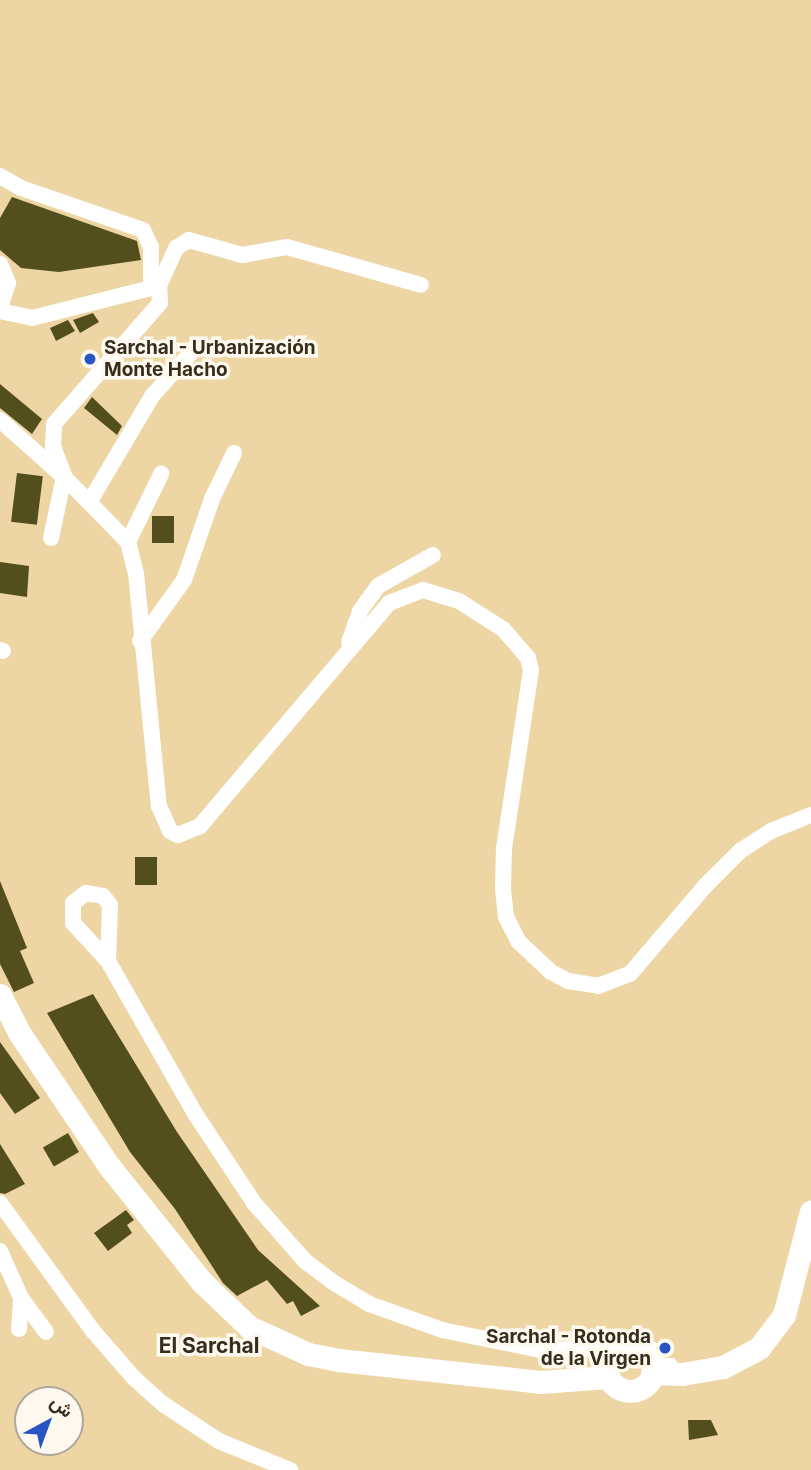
<!DOCTYPE html>
<meta charset="utf-8">
<style>
body{margin:0}
#map{position:relative;width:811px;height:1470px;overflow:hidden;background:#eed5a4;font-family:Inter,Vazirmatn,sans-serif}
div>[style]{position:absolute}
[style*='--x']{left:calc(var(--x)*1px);top:calc(var(--y)*1px);width:calc(var(--w)*1px);rotate:calc(var(--a)*1deg)}
.building>*{inset:0;background:#534f1d;transform-origin:0 0}
.lane>*{height:8px;margin:-4px;padding:0 4px;transform-origin:4px;border-radius:4px;background:#fff}
.street>*{height:16px;margin:-8px;padding:0 8px;transform-origin:8px;border-radius:8px;background:#fff}
.secondary>*{height:23px;margin:-11.5px;padding:0 11.5px;transform-origin:11.5px;border-radius:11.5px;background:#fff}
.secondary>.ring{margin:-11.5px;padding:0;box-sizing:content-box;background:none;border:23px solid #fff;border-radius:50%}
.dots>*{width:19px;height:19px;translate:-50% -50%;box-sizing:border-box;border:4px solid #fef9ef;border-radius:50%}
span{translate:-50% -50%;white-space:nowrap;text-align:center;line-height:1.15;-webkit-text-stroke:7px #fef9ef;paint-order:stroke}
.poi-label{font-size:19px;color:#372d1a;font-weight:700}
.left{translate:0 -50%;text-align:left}
.right{translate:-100% -50%;text-align:right}
.neighbourhood-label{font-size:21px;color:#372d1a;font-weight:700}
.north{position:absolute;left:14px;top:1386px;width:70px;height:70px;box-sizing:border-box;background:#fef9ef;border:2px solid #aea79a;border-radius:50%;rotate:41deg;font-size:19px;font-weight:700;line-height:28px;text-align:center;color:#372d1a}
.north::after{content:'';display:block;margin:auto;width:24px;height:32px;background:#2855c3;clip-path:polygon(50% 0,100% 100%,50% 72%,0 100%)}
</style>
<div id="map">
<div class="building">
<i style="clip-path:polygon(12px 197px,137px 241px,141px 260px,59px 272px,21px 268px,0 250px,0 218px)"></i>
<i style="clip-path:polygon(93px 313px,99px 322px,80px 333px,73px 320px)"></i>
<i style="clip-path:polygon(68px 320px,75px 331px,56px 341px,50px 328px)"></i>
<i style="clip-path:polygon(0 384px,42px 419px,32px 434px,0 408px)"></i>
<i style="clip-path:polygon(92px 397px,122px 426px,117px 435px,84px 408px)"></i>
<i style="left:17px;top:473px;width:26px;height:49px;rotate:7deg"></i>
<i style="left:152px;top:516px;width:22px;height:27px"></i>
<i style="clip-path:polygon(0 562px,29px 566px,27px 597px,0 593px)"></i>
<i style="left:135px;top:857px;width:22px;height:28px"></i>
<i style="clip-path:polygon(0 881px,27px 948px,20px 951px,34px 983px,14px 992px,0 964px)"></i>
<i style="clip-path:polygon(93px 994px,177px 1132px,258px 1250px,320px 1306px,301px 1316px,293px 1301px,287px 1304px,267px 1280px,237px 1296px,223px 1283px,175px 1209px,130px 1152px,47px 1013px)"></i>
<i style="clip-path:polygon(0 1042px,40px 1098px,15px 1114px,0 1093px)"></i>
<i style="left:68px;top:1133px;width:22px;height:29px;rotate:60deg"></i>
<i style="clip-path:polygon(0 1144px,25px 1184px,5px 1194px,0 1193px)"></i>
<i style="clip-path:polygon(126px 1210px,134px 1220px,127px 1225px,132px 1233px,108px 1251px,94px 1233px)"></i>
<i style="clip-path:polygon(688px 1420px,711px 1420px,718px 1435px,689px 1440px)"></i>
</div>
<div class="lane">
<i style="--x:653;--y:1362;--w:19;--a:0"></i>
<i style="--x:672;--y:1362;--w:9;--a:49"></i>
</div>
<div class="street">
<i style="--x:0;--y:176;--w:24;--a:30"></i>
<i style="--x:21;--y:188;--w:129;--a:19"></i>
<i style="--x:143;--y:230;--w:19;--a:65"></i>
<i style="--x:151;--y:247;--w:37;--a:90"></i>
<i style="--x:0;--y:264;--w:21;--a:67"></i>
<i style="--x:8;--y:283;--w:26;--a:108"></i>
<i style="--x:159;--y:286;--w:42;--a:-65.9"></i>
<i style="--x:176;--y:248;--w:15;--a:-32"></i>
<i style="--x:189;--y:240;--w:55;--a:15.8"></i>
<i style="--x:242;--y:255;--w:46;--a:-10.1"></i>
<i style="--x:287;--y:247;--w:139;--a:15.8"></i>
<i style="--x:0;--y:311;--w:33;--a:12"></i>
<i style="--x:32;--y:318;--w:131;--a:-14.1"></i>
<i style="--x:0;--y:420;--w:86;--a:41.7"></i>
<i style="--x:64;--y:477;--w:91;--a:45.4"></i>
<i style="--x:128;--y:542;--w:32;--a:76"></i>
<i style="--x:136;--y:573;--w:234;--a:84.4"></i>
<i style="--x:159;--y:806;--w:27;--a:66"></i>
<i style="--x:170;--y:831;--w:9;--a:27"></i>
<i style="--x:178;--y:835;--w:24;--a:-22"></i>
<i style="--x:200;--y:826;--w:292;--a:-49.7"></i>
<i style="--x:389;--y:603;--w:36;--a:-21"></i>
<i style="--x:423;--y:590;--w:38;--a:17"></i>
<i style="--x:459;--y:601;--w:52;--a:32.5"></i>
<i style="--x:503;--y:629;--w:38;--a:49"></i>
<i style="--x:528;--y:658;--w:12;--a:76"></i>
<i style="--x:531;--y:670;--w:180;--a:98.6"></i>
<i style="--x:504;--y:848;--w:41;--a:91.4"></i>
<i style="--x:503;--y:889;--w:28;--a:84"></i>
<i style="--x:506;--y:917;--w:28;--a:63"></i>
<i style="--x:519;--y:942;--w:44;--a:43.2"></i>
<i style="--x:551;--y:972;--w:19;--a:28"></i>
<i style="--x:568;--y:981;--w:30;--a:9"></i>
<i style="--x:598;--y:986;--w:34;--a:-21"></i>
<i style="--x:630;--y:974;--w:117;--a:-49.5"></i>
<i style="--x:706;--y:885;--w:48;--a:-45"></i>
<i style="--x:740;--y:851;--w:37;--a:-33"></i>
<i style="--x:771;--y:831;--w:43;--a:-21.8"></i>
<i style="--x:64;--y:475;--w:31;--a:-111"></i>
<i style="--x:53;--y:446;--w:22;--a:-87"></i>
<i style="--x:54;--y:424;--w:161;--a:-48.8"></i>
<i style="--x:160;--y:303;--w:17;--a:-93"></i>
<i style="--x:90;--y:501;--w:122;--a:-59.4"></i>
<i style="--x:152;--y:396;--w:69;--a:-48"></i>
<i style="--x:51;--y:538;--w:62;--a:-78"></i>
<i style="--x:128;--y:542;--w:76;--a:-64.1"></i>
<i style="--x:140;--y:641;--w:75;--a:-54.2"></i>
<i style="--x:184;--y:580;--w:86;--a:-70.9"></i>
<i style="--x:212;--y:499;--w:51;--a:-64.4"></i>
<i style="--x:349;--y:642;--w:33;--a:-70"></i>
<i style="--x:360;--y:611;--w:31;--a:-54"></i>
<i style="--x:378;--y:586;--w:63;--a:-29.4"></i>
<i style="--x:0;--y:650;--w:3;--a:18"></i>
<i style="--x:86;--y:893;--w:17;--a:10"></i>
<i style="--x:103;--y:896;--w:11;--a:52"></i>
<i style="--x:110;--y:905;--w:56;--a:92"></i>
<i style="--x:108;--y:961;--w:52;--a:-132.6"></i>
<i style="--x:73;--y:923;--w:20;--a:-90"></i>
<i style="--x:73;--y:903;--w:16;--a:-38"></i>
<i style="--x:108;--y:961;--w:177;--a:60.3"></i>
<i style="--x:196;--y:1115;--w:105;--a:56.6"></i>
<i style="--x:254;--y:1203;--w:77;--a:48.7"></i>
<i style="--x:305;--y:1261;--w:39;--a:37"></i>
<i style="--x:336;--y:1284;--w:39;--a:31"></i>
<i style="--x:369;--y:1304;--w:77;--a:19.6"></i>
<i style="--x:442;--y:1330;--w:100;--a:11.5"></i>
<i style="--x:540;--y:1350;--w:76;--a:-1.5"></i>
<i style="--x:0;--y:1203;--w:158;--a:54"></i>
<i style="--x:93;--y:1331;--w:62;--a:48.9"></i>
<i style="--x:134;--y:1378;--w:39;--a:42"></i>
<i style="--x:163;--y:1404;--w:67;--a:33.5"></i>
<i style="--x:219;--y:1441;--w:77;--a:22.2"></i>
<i style="--x:0;--y:1251;--w:51;--a:65.9"></i>
<i style="--x:21;--y:1298;--w:42;--a:53.7"></i>
<i style="--x:19;--y:1329;--w:31;--a:-86"></i>
</div>
<div class="secondary">
<i style="--x:0;--y:995;--w:44;--a:62.9"></i>
<i style="--x:20;--y:1034;--w:159;--a:56"></i>
<i style="--x:109;--y:1166;--w:149;--a:51.3"></i>
<i style="--x:202;--y:1282;--w:65;--a:43.8"></i>
<i style="--x:249;--y:1327;--w:65;--a:24.6"></i>
<i style="--x:308;--y:1354;--w:32;--a:11"></i>
<i style="--x:339;--y:1360;--w:202;--a:6.2"></i>
<i style="--x:540;--y:1382;--w:68;--a:-4.2"></i>
<i class="ring" style="left:606px;top:1343px;width:25px;height:25px"></i>
<i style="--x:652;--y:1373;--w:30;--a:2"></i>
<i style="--x:682;--y:1374;--w:42;--a:-9.7"></i>
<i style="--x:723;--y:1367;--w:41;--a:-27.8"></i>
<i style="--x:759;--y:1348;--w:41;--a:-52.9"></i>
<i style="--x:784;--y:1315;--w:107;--a:-75.4"></i>
</div>
<div class="dots">
<i style="left:90px;top:359px;background:#2855c3"></i>
<i style="left:665px;top:1348px;background:#2855c3"></i>
</div>
<div class="poi-label">
<span class="left" style="left:104px;top:359px">Sarchal - Urbanización<br>Monte Hacho</span>
<span class="right" style="left:651px;top:1348px">Sarchal - Rotonda<br>de la Virgen</span>
</div>
<div class="neighbourhood-label">
<span style="left:209px;top:1346px">El Sarchal</span>
</div>
<div class="north">ش</div>
</div>
